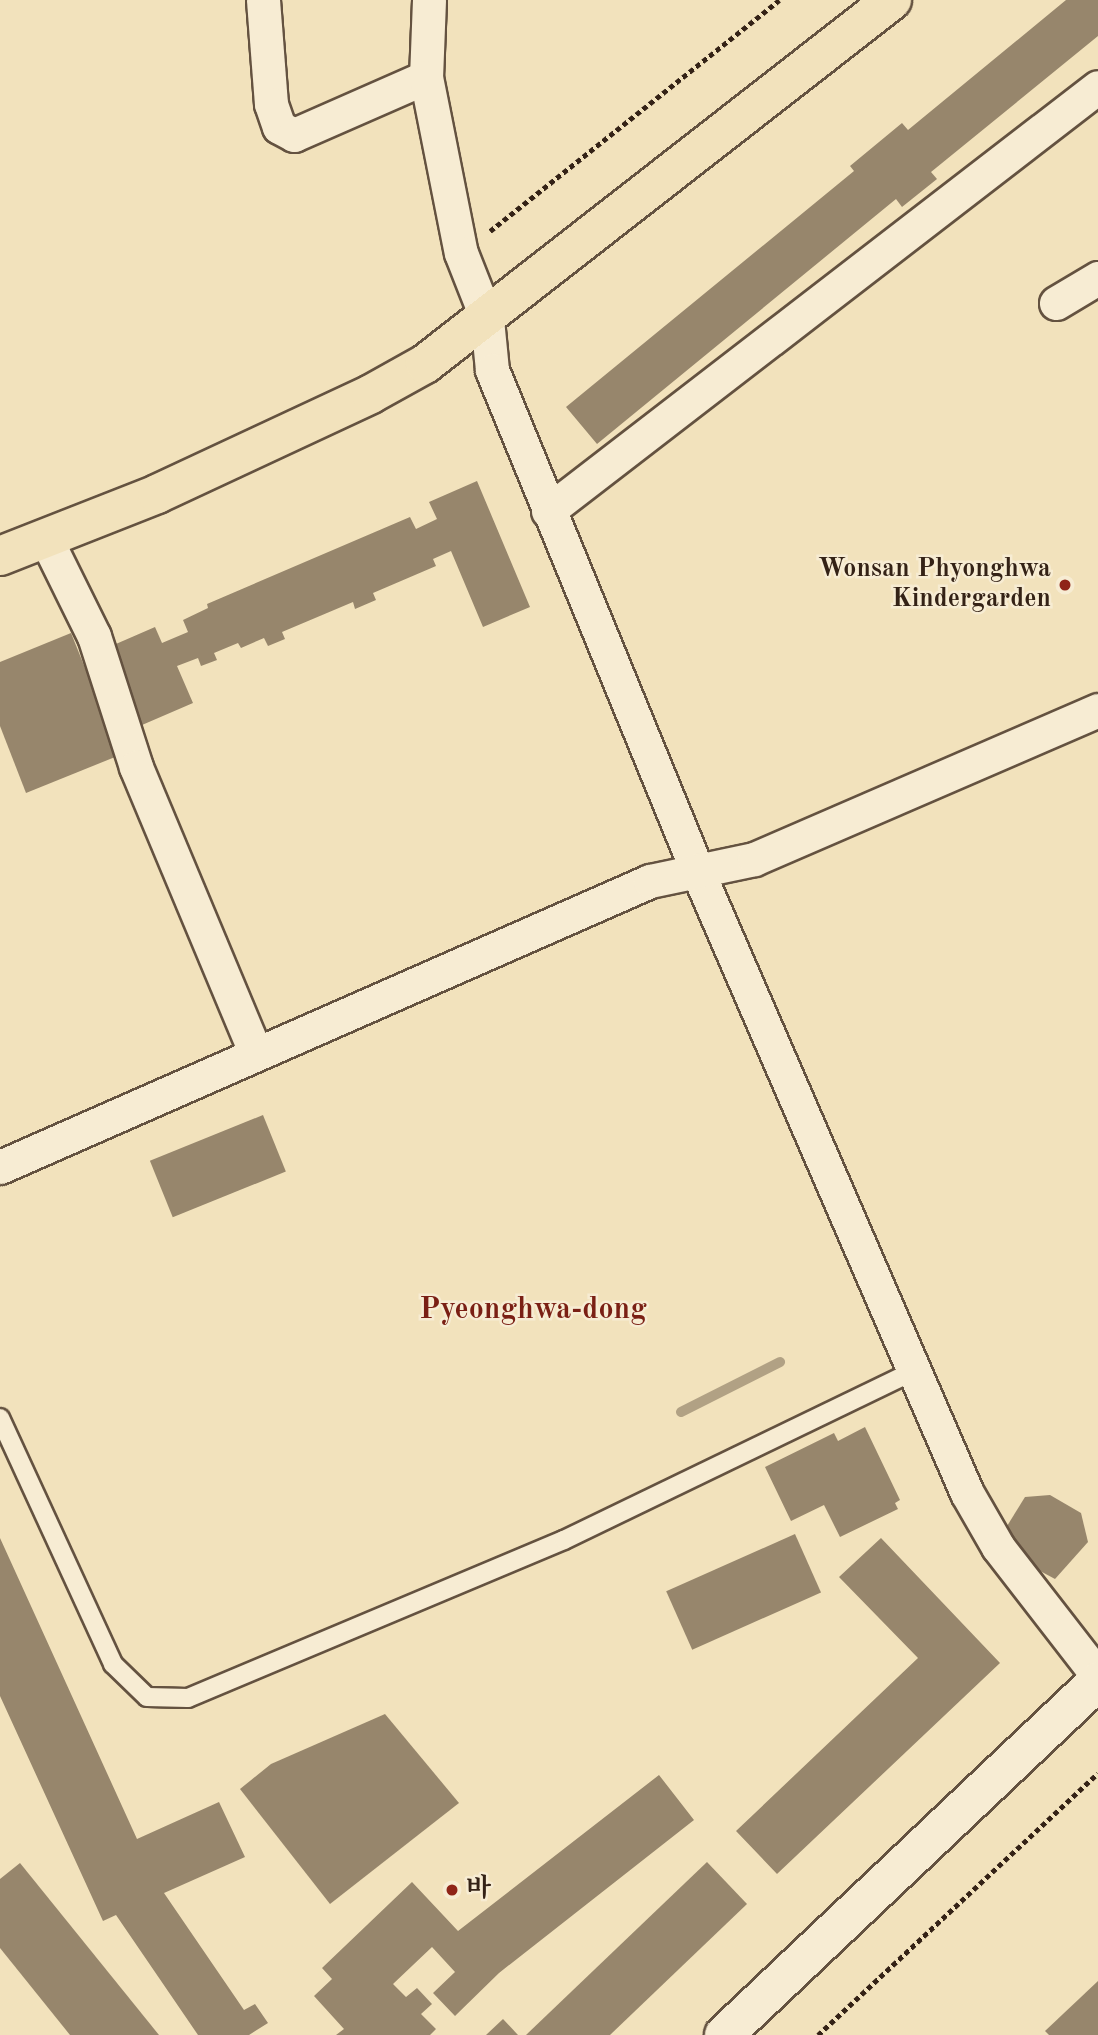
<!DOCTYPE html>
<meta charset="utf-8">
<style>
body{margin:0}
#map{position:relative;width:1098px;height:2035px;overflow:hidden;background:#f2e2bc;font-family:"Old Standard TT","Noto Serif KR",serif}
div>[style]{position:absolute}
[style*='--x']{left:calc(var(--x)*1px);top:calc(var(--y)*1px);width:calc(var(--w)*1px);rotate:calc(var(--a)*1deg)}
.stream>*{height:10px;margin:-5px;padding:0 5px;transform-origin:5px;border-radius:5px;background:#b1a184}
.building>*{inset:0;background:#97866c;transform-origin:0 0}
.path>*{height:4.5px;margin-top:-2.25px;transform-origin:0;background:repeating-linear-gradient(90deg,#342216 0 5px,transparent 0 8.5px)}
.roads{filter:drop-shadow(2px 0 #645240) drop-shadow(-2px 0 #645240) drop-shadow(0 2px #645240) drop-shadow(0 -2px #645240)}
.service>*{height:18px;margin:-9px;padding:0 9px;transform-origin:9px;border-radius:9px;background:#f7ecd3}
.minor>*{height:33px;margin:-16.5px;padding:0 16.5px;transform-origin:16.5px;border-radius:16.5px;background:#f7ecd3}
.secondary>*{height:38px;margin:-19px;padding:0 19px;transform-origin:19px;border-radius:19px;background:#f7ecd3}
.trunk>*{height:38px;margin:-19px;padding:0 19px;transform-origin:19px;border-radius:19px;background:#f2e2bc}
.dots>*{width:19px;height:19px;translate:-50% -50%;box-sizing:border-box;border:4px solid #f7ecd3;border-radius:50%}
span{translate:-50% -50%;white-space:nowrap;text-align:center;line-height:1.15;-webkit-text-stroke:5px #f7ecd3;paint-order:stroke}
.poi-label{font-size:26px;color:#342216;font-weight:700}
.right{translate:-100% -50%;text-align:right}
.left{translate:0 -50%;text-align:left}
.quarter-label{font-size:30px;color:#7a1f14;font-weight:700}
</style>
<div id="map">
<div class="stream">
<i style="--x:681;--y:1412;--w:111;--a:-26.8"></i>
</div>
<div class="building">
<i style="clip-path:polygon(1066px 0,1098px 0,1098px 36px,931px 172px,937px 179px,902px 207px,896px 199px,597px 444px,566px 407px,854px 171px,850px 166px,902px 123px,908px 130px)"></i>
<i style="clip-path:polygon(477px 481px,530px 607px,483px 627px,451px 551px,433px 559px,436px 566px,373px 593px,376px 600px,355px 609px,353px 602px,282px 632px,285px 639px,268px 646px,264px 638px,241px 648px,238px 643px,214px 653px,217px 660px,201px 666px,198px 658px,177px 666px,193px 703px,142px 725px,109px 647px,155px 627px,162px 643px,188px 632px,183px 620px,208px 608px,207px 604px,410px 517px,416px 529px,437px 519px,429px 502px)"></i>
<i style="clip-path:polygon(71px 633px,120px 755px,26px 793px,0 726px,0 662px)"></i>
<i style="left:263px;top:1115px;width:61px;height:122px;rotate:68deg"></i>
<i style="clip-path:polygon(865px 1427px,900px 1500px,895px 1503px,898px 1509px,840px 1537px,824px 1505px,791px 1521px,765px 1467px,834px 1433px,838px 1441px)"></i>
<i style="clip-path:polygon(1050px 1495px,1081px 1513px,1088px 1542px,1055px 1579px,1029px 1565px,1004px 1531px,1025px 1497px)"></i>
<i style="left:795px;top:1534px;width:64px;height:141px;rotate:66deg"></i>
<i style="clip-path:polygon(0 1538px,137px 1839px,219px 1802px,245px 1857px,164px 1893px,244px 2010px,255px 2004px,268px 2023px,249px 2035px,198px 2035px,116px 1915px,103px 1921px,0 1696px)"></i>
<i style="clip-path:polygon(881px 1538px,1000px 1663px,777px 1874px,736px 1831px,918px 1658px,839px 1577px)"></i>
<i style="clip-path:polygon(385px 1714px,459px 1803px,330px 1904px,240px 1789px,271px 1764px)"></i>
<i style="clip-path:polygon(659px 1775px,694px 1820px,499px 1973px,455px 2016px,433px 1993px,455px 1972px,432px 1947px,393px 1984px,406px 1997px,417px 1988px,432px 2004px,421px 2014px,436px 2029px,430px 2035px,336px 2035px,344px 2029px,314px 1996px,332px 1979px,322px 1968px,412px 1882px,458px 1931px)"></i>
<i style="clip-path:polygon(707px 1862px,747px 1904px,610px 2035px,526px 2035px)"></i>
<i style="clip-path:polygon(20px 1863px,159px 2035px,70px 2035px,0 1948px,0 1879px)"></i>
<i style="clip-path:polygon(1098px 1981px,1098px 2035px,1049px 2035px,1045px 2031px)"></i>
<i style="clip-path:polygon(503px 2019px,518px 2035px,486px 2035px)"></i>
</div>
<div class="path">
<i style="--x:490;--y:231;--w:370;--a:-38.6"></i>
<i style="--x:818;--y:2035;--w:383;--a:-43.1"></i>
</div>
<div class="roads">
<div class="service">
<i style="--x:0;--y:1418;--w:271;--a:65.3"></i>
<i style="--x:113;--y:1664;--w:47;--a:44.1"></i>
<i style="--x:147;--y:1697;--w:41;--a:1.4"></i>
<i style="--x:188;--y:1698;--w:408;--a:-22.8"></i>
<i style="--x:564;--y:1540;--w:386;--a:-25.8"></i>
</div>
<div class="minor">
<i style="--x:263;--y:0;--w:104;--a:85.6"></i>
<i style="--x:271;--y:104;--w:24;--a:71"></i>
<i style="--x:279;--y:127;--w:17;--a:28"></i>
<i style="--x:294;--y:135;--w:144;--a:-23.7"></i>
<i style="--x:429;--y:0;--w:77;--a:92.2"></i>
<i style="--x:426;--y:77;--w:179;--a:78.8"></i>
<i style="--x:461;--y:253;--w:71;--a:68.5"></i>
<i style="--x:487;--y:319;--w:51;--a:84.4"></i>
<i style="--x:492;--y:370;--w:540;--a:67.71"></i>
<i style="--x:697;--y:870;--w:679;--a:66.57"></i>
<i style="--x:967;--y:1493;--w:62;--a:60.1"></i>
<i style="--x:998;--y:1547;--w:163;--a:52.2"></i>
<i style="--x:1056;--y:303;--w:49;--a:-30.8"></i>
<i style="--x:548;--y:511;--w:694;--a:-37.63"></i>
<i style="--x:46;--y:539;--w:108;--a:63.7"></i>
<i style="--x:94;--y:636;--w:138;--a:72.2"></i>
<i style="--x:136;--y:767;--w:309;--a:67.3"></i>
<i style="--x:0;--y:1167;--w:710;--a:-23.75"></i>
<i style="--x:650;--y:881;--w:106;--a:-11.9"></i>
<i style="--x:754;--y:859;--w:375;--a:-23.4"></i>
</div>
<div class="secondary">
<i style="--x:724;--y:2035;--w:515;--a:-43.43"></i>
</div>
<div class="trunk">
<i style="--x:0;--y:556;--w:169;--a:-21.5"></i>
<i style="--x:157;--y:494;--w:236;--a:-25"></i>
<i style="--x:371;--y:394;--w:62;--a:-29.1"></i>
<i style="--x:425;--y:364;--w:592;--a:-37.93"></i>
</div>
</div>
<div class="dots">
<i style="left:1065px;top:585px;background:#8f2418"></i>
<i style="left:452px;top:1890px;background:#8f2418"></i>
</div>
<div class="poi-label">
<span class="right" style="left:1051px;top:585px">Wonsan Phyonghwa<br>Kindergarden</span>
<span class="left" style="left:466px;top:1890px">바</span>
</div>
<div class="quarter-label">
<span style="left:533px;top:1310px">Pyeonghwa-dong</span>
</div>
</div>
